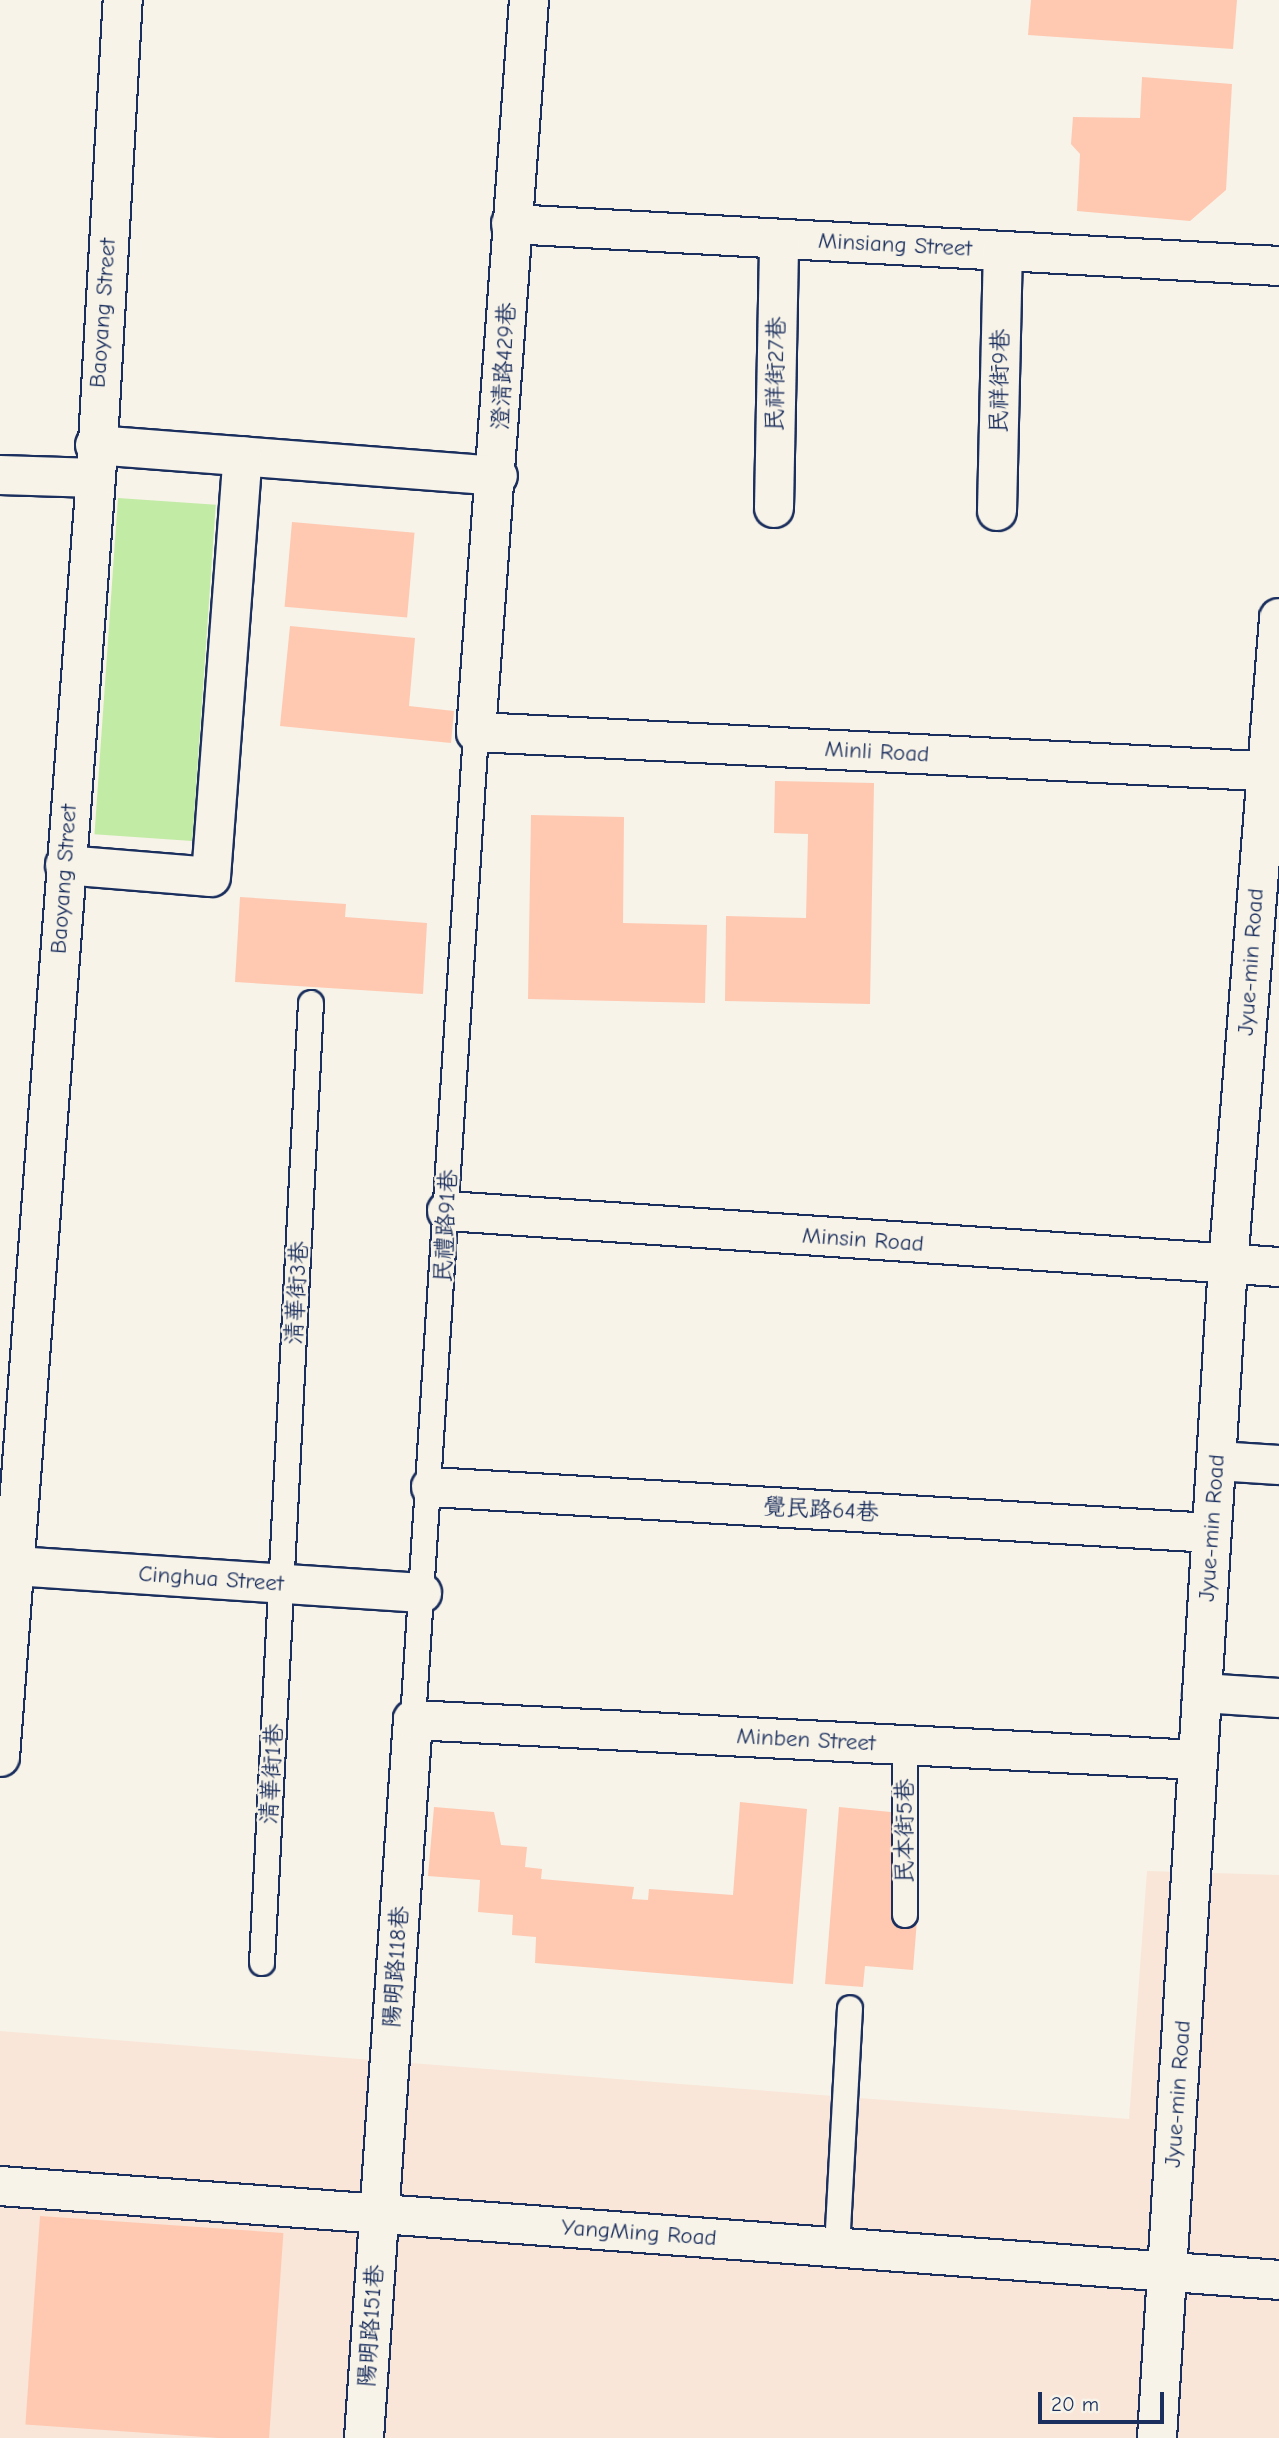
<!DOCTYPE html>
<meta charset="utf-8">
<style>
body{margin:0}
#map{position:relative;width:1279px;height:2438px;overflow:hidden;background:#f7f3e8;font-family:"Comic Neue","LXGW WenKai TC",sans-serif}
div>[style]{position:absolute}
[style*='--x']{left:calc(var(--x)*1px);top:calc(var(--y)*1px);width:calc(var(--w)*1px);rotate:calc(var(--a)*1deg)}
.built>*{inset:0;background:#f9e6d8}
.green>*{inset:0;background:#c2eba6;transform-origin:0 0}
.building>*{inset:0;background:#ffc8b1;transform-origin:0 0}
.roads{filter:drop-shadow(2px 0 #1b2f5e) drop-shadow(-2px 0 #1b2f5e) drop-shadow(0 2px #1b2f5e) drop-shadow(0 -2px #1b2f5e)}
.service>*{height:24px;margin:-12px;padding:0 12px;transform-origin:12px;border-radius:12px;background:#f7f3e8}
.minor>*{height:38px;margin:-19px;padding:0 19px;transform-origin:19px;border-radius:19px;background:#f7f3e8}
.tertiary>*{height:38px;margin:-19px;padding:0 19px;transform-origin:19px;border-radius:19px;background:#f7f3e8}
span{translate:-50% -50%;white-space:nowrap;text-align:center;line-height:1.15;-webkit-text-stroke:5px #f7f3e8;paint-order:stroke}
.street-label{font-size:23px;color:#1b2f5e}
.scale{position:absolute;left:1038px;top:2392px;width:126px;height:32px;box-sizing:border-box;border:4px solid #1b2f5e;border-top:0;padding-left:9px;font-size:21px;line-height:24px;white-space:nowrap;color:#1b2f5e;-webkit-text-stroke:5px #f7f3e8;paint-order:stroke}
</style>
<div id="map">
<div class="built">
<i style="clip-path:polygon(1147px 1871px,1279px 1875px,1279px 2438px,0 2438px,0 2031px,1129px 2119px)"></i>
</div>
<div class="green">
<i style="left:118px;top:498px;width:98px;height:337px;rotate:4deg"></i>
</div>
<div class="building">
<i style="clip-path:polygon(1031px 0,1237px 0,1233px 49px,1028px 35px)"></i>
<i style="clip-path:polygon(1142px 77px,1232px 84px,1226px 190px,1190px 221px,1077px 211px,1080px 154px,1071px 144px,1073px 117px,1140px 118px)"></i>
<i style="left:292px;top:522px;width:123px;height:85px;rotate:5deg"></i>
<i style="clip-path:polygon(290px 626px,415px 638px,409px 706px,454px 711px,451px 743px,280px 726px)"></i>
<i style="clip-path:polygon(775px 781px,874px 783px,870px 1004px,725px 1001px,726px 916px,806px 918px,808px 834px,774px 833px)"></i>
<i style="clip-path:polygon(531px 815px,624px 817px,623px 923px,707px 925px,705px 1003px,528px 999px)"></i>
<i style="clip-path:polygon(240px 897px,346px 904px,345px 917px,427px 923px,423px 994px,235px 982px)"></i>
<i style="clip-path:polygon(740px 1802px,807px 1809px,793px 1984px,535px 1963px,536px 1937px,512px 1935px,513px 1915px,478px 1912px,480px 1880px,428px 1876px,434px 1807px,494px 1812px,501px 1845px,527px 1847px,525px 1867px,542px 1869px,541px 1879px,634px 1887px,632px 1899px,648px 1900px,649px 1889px,733px 1895px)"></i>
<i style="clip-path:polygon(839px 1807px,901px 1813px,893px 1918px,917px 1920px,913px 1970px,865px 1966px,863px 1987px,825px 1984px)"></i>
<i style="left:40px;top:2216px;width:244px;height:209px;rotate:4deg"></i>
</div>
<div class="roads">
<div class="service">
<i style="--x:413;--y:1720;--w:990;--a:-86.35"></i>
<i style="--x:905;--y:1915;--w:169;--a:-90"></i>
<i style="--x:262;--y:1963;--w:961;--a:-87.08"></i>
<i style="--x:837;--y:2248;--w:240;--a:-86.9"></i>
</div>
<div class="minor">
<i style="--x:529;--y:0;--w:734;--a:94.14"></i>
<i style="--x:476;--y:732;--w:804;--a:2.85"></i>
<i style="--x:511;--y:224;--w:769;--a:3.13"></i>
<i style="--x:95;--y:445;--w:404;--a:4.4"></i>
<i style="--x:0;--y:475;--w:96;--a:1.8"></i>
<i style="--x:774;--y:508;--w:269;--a:-88.9"></i>
<i style="--x:997;--y:511;--w:260;--a:-88.7"></i>
<i style="--x:65;--y:865;--w:146;--a:4.7"></i>
<i style="--x:211;--y:877;--w:422;--a:-85.7"></i>
<i style="--x:447;--y:1211;--w:834;--a:3.85"></i>
<i style="--x:1217;--y:1461;--w:62;--a:3.7"></i>
<i style="--x:431;--y:1487;--w:782;--a:3.37"></i>
<i style="--x:0;--y:1565;--w:423;--a:3.8"></i>
<i style="--x:1202;--y:1693;--w:77;--a:3.7"></i>
<i style="--x:0;--y:1757;--w:1283;--a:-85.71"></i>
<i style="--x:96;--y:478;--w:479;--a:-86.8"></i>
<i style="--x:0;--y:2186;--w:1282;--a:4.2"></i>
<i style="--x:364;--y:2438;--w:720;--a:-86.1"></i>
<i style="--x:413;--y:1720;--w:786;--a:2.92"></i>
</div>
<div class="tertiary">
<i style="--x:1157;--y:2438;--w:1175;--a:-86.54"></i>
<i style="--x:1228;--y:1265;--w:649;--a:-85.49"></i>
</div>
</div>
<div class="street-label">
<span style="left:895px;top:245px;rotate:3deg">Minsiang Street</span>
<span style="left:103px;top:313px;rotate:-86deg">Baoyang Street</span>
<span style="left:504px;top:366px;rotate:-87deg">澄清路429巷</span>
<span style="left:776px;top:374px;rotate:-89deg">民祥街27巷</span>
<span style="left:1000px;top:381px;rotate:-89deg">民祥街9巷</span>
<span style="left:877px;top:752px;rotate:3deg">Minli Road</span>
<span style="left:64px;top:879px;rotate:-86deg">Baoyang Street</span>
<span style="left:1251px;top:962px;rotate:-86deg">Jyue-min Road</span>
<span style="left:446px;top:1226px;rotate:-87deg">民禮路91巷</span>
<span style="left:863px;top:1240px;rotate:4deg">Minsin Road</span>
<span style="left:297px;top:1293px;rotate:-87deg">清華街3巷</span>
<span style="left:821px;top:1510px;rotate:3deg">覺民路64巷</span>
<span style="left:1212px;top:1528px;rotate:-86deg">Jyue-min Road</span>
<span style="left:211px;top:1579px;rotate:4deg">Cinghua Street</span>
<span style="left:806px;top:1740px;rotate:3deg">Minben Street</span>
<span style="left:272px;top:1774px;rotate:-87deg">清華街1巷</span>
<span style="left:905px;top:1831px;rotate:-90deg">民本街5巷</span>
<span style="left:396px;top:1967px;rotate:-86deg">陽明路118巷</span>
<span style="left:1178px;top:2094px;rotate:-86deg">Jyue-min Road</span>
<span style="left:639px;top:2233px;rotate:4deg">YangMing Road</span>
<span style="left:371px;top:2326px;rotate:-86deg">陽明路151巷</span>
</div>
<div class="scale">20 m</div>
</div>
